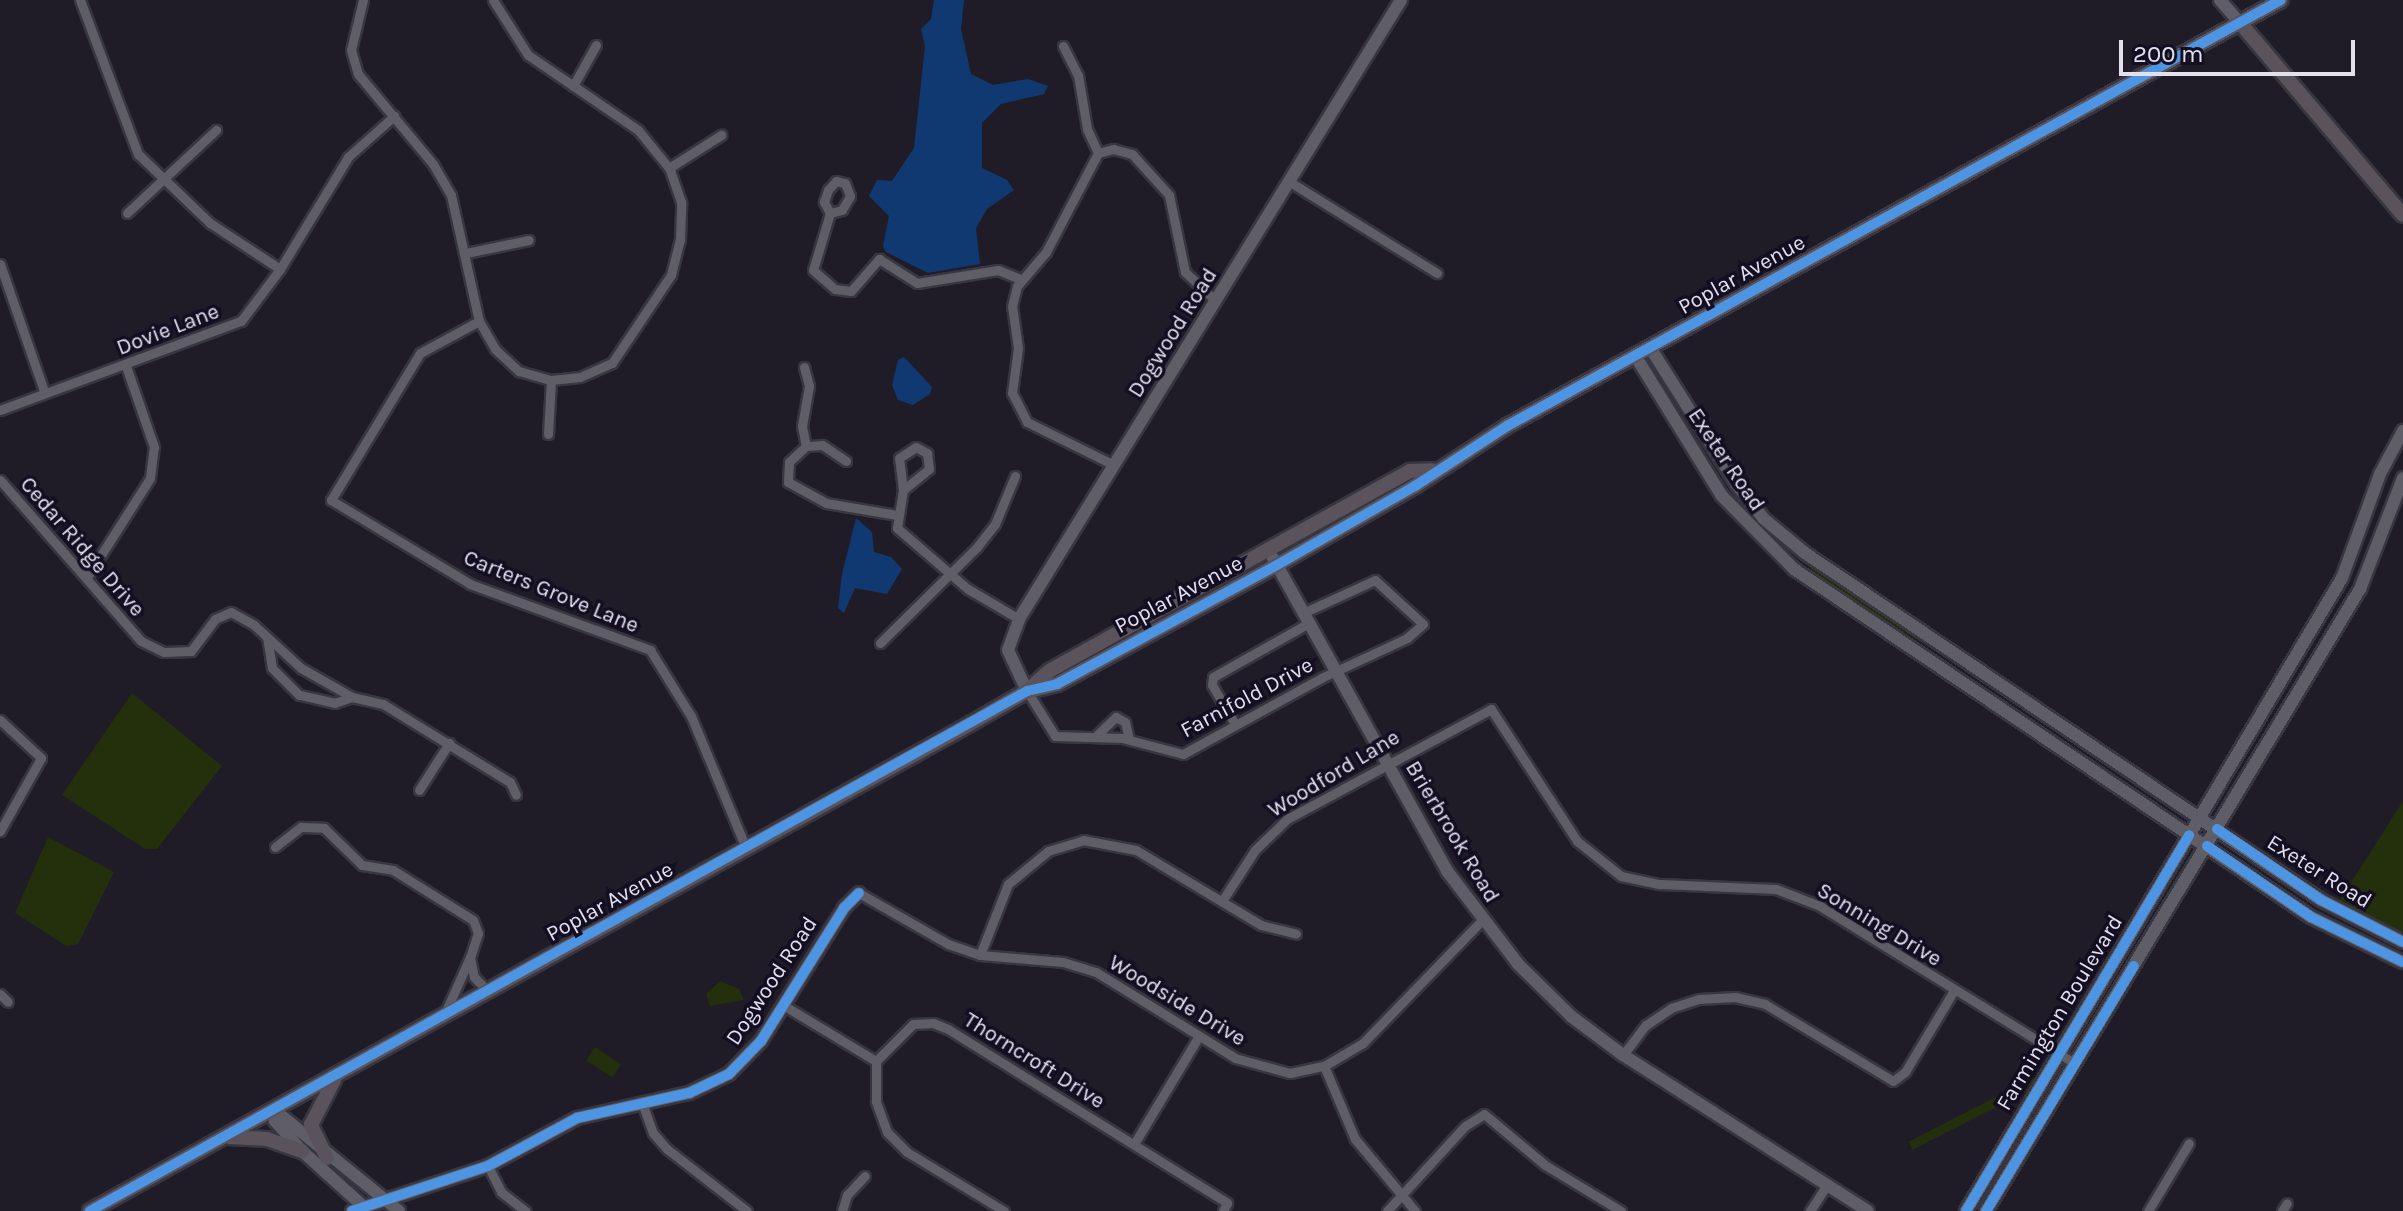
<!DOCTYPE html>
<style>
body{margin:0}
#map{position:relative;width:2403px;height:1211px;overflow:hidden;background:#1f1c28;font-family:Karla,sans-serif}
div>[style]{position:absolute}
[style*='--x']{left:calc(var(--x)*1px);top:calc(var(--y)*1px);width:calc(var(--w)*1px);rotate:calc(var(--a)*1deg)}
.green>*{inset:0;background:#242f0b;transform-origin:0 0}
.water>*{inset:0;background:#103971}
.roads{filter:drop-shadow(2px 0 #383640) drop-shadow(-2px 0 #383640) drop-shadow(0 2px #383640) drop-shadow(0 -2px #383640)}
.street>*{height:9px;margin:-4.5px;padding:0 4.5px;transform-origin:4.5px;border-radius:4.5px;background:#5f5d65}
.secondary>*{height:12px;margin:-6px;padding:0 6px;transform-origin:6px;border-radius:6px;background:#5f5d65}
.primary>*{height:14px;margin:-7px;padding:0 7px;transform-origin:7px;border-radius:7px;background:#5a535b}
.cycleway>*{height:10px;margin:-5px;padding:0 5px;transform-origin:5px;border-radius:5px;background:#4d94e3}
span{translate:-50% -50%;white-space:nowrap;text-align:center;line-height:1.15;-webkit-text-stroke:7px #130e22;paint-order:stroke}
.street-label{font-size:22px;color:#e3e0ee}
.scale{position:absolute;left:2119px;top:40px;width:236px;height:36px;box-sizing:border-box;border:4px solid #e3e0ee;border-top:0;padding-left:10px;font-size:24px;line-height:28px;white-space:nowrap;color:#e3e0ee;-webkit-text-stroke:6px #130e22;paint-order:stroke}
</style>
<div id="map">
<div class="green">
<i style="clip-path:polygon(1811px 567px,1880px 609px,1937px 652px,1807px 572px)"></i>
<i style="clip-path:polygon(132px 693px,222px 766px,157px 849px,145px 849px,62px 795px)"></i>
<i style="clip-path:polygon(2403px 801px,2403px 933px,2340px 900px)"></i>
<i style="clip-path:polygon(48px 837px,114px 872px,78px 944px,66px 946px,15px 913px)"></i>
<i style="clip-path:polygon(720px 981px,739px 989px,744px 1000px,710px 1006px,706px 994px)"></i>
<i style="left:595px;top:1047px;width:31px;height:16px;rotate:33deg"></i>
<i style="left:2059px;top:1065px;width:9px;height:169px;rotate:63deg"></i>
</div>
<div class="water">
<i style="clip-path:polygon(934px 0,964px 0,961px 29px,971px 74px,993px 85px,1028px 79px,1048px 86px,1044px 94px,1001px 104px,982px 123px,982px 168px,1007px 180px,1014px 190px,987px 209px,976px 228px,980px 264px,928px 273px,886px 252px,883px 246px,889px 216px,869px 196px,877px 180px,892px 181px,914px 148px,925px 46px,921px 29px,931px 19px)"></i>
<i style="clip-path:polygon(904px 357px,932px 387px,930px 394px,913px 405px,898px 400px,892px 385px,898px 360px)"></i>
<i style="clip-path:polygon(856px 518px,872px 532px,874px 552px,891px 557px,902px 569px,887px 594px,855px 588px,844px 613px,838px 608px,842px 574px)"></i>
</div>
<div class="roads">
<div class="street">
<i style="--x:80;--y:0;--w:165;--a:69.4"></i>
<i style="--x:138;--y:154;--w:100;--a:43.8"></i>
<i style="--x:210;--y:223;--w:84;--a:33.3"></i>
<i style="--x:363;--y:0;--w:51;--a:103.5"></i>
<i style="--x:351;--y:50;--w:25;--a:74"></i>
<i style="--x:358;--y:74;--w:117;--a:50.2"></i>
<i style="--x:433;--y:164;--w:36;--a:60"></i>
<i style="--x:451;--y:195;--w:129;--a:77.5"></i>
<i style="--x:479;--y:321;--w:32;--a:60"></i>
<i style="--x:495;--y:349;--w:33;--a:43"></i>
<i style="--x:519;--y:371;--w:33;--a:16"></i>
<i style="--x:551;--y:380;--w:29;--a:-6"></i>
<i style="--x:580;--y:377;--w:35;--a:-24"></i>
<i style="--x:612;--y:363;--w:106;--a:-56.2"></i>
<i style="--x:671;--y:275;--w:36;--a:-76"></i>
<i style="--x:680;--y:240;--w:38;--a:-88"></i>
<i style="--x:681;--y:202;--w:36;--a:-109"></i>
<i style="--x:669;--y:168;--w:49;--a:-129.2"></i>
<i style="--x:638;--y:130;--w:133;--a:-145.7"></i>
<i style="--x:528;--y:55;--w:65;--a:-122.5"></i>
<i style="--x:1063;--y:46;--w:33;--a:63"></i>
<i style="--x:1078;--y:75;--w:55;--a:80.5"></i>
<i style="--x:1087;--y:129;--w:26;--a:65"></i>
<i style="--x:573;--y:86;--w:47;--a:-60.7"></i>
<i style="--x:669;--y:168;--w:62;--a:-32.4"></i>
<i style="--x:1290;--y:182;--w:173;--a:31.8"></i>
<i style="--x:127;--y:213;--w:122;--a:-43"></i>
<i style="--x:830;--y:213;--w:13;--a:-119"></i>
<i style="--x:824;--y:202;--w:13;--a:-72"></i>
<i style="--x:828;--y:190;--w:12;--a:-48"></i>
<i style="--x:836;--y:181;--w:9;--a:13"></i>
<i style="--x:845;--y:183;--w:14;--a:69"></i>
<i style="--x:850;--y:196;--w:16;--a:120"></i>
<i style="--x:842;--y:210;--w:12;--a:166"></i>
<i style="--x:830;--y:213;--w:59;--a:106.6"></i>
<i style="--x:813;--y:270;--w:29;--a:41"></i>
<i style="--x:835;--y:289;--w:16;--a:7"></i>
<i style="--x:851;--y:291;--w:43;--a:-48.8"></i>
<i style="--x:879;--y:259;--w:45;--a:32.3"></i>
<i style="--x:917;--y:283;--w:82;--a:-9.1"></i>
<i style="--x:998;--y:270;--w:24;--a:22"></i>
<i style="--x:466;--y:253;--w:64;--a:-11.7"></i>
<i style="--x:0;--y:264;--w:134;--a:70.9"></i>
<i style="--x:479;--y:321;--w:67;--a:151.5"></i>
<i style="--x:420;--y:353;--w:172;--a:121.2"></i>
<i style="--x:331;--y:500;--w:162;--a:31.1"></i>
<i style="--x:470;--y:584;--w:192;--a:20.1"></i>
<i style="--x:650;--y:650;--w:78;--a:58.2"></i>
<i style="--x:691;--y:716;--w:143;--a:67.4"></i>
<i style="--x:804;--y:367;--w:20;--a:75"></i>
<i style="--x:809;--y:386;--w:41;--a:99.9"></i>
<i style="--x:802;--y:426;--w:20;--a:79"></i>
<i style="--x:0;--y:410;--w:257;--a:-20.3"></i>
<i style="--x:241;--y:321;--w:65;--a:-53.1"></i>
<i style="--x:280;--y:269;--w:131;--a:-58.7"></i>
<i style="--x:348;--y:157;--w:62;--a:-41.7"></i>
<i style="--x:548;--y:434;--w:54;--a:-86.8"></i>
<i style="--x:846;--y:461;--w:29;--a:-146"></i>
<i style="--x:822;--y:445;--w:16;--a:176"></i>
<i style="--x:806;--y:446;--w:23;--a:137"></i>
<i style="--x:789;--y:462;--w:20;--a:93"></i>
<i style="--x:788;--y:482;--w:43;--a:28.9"></i>
<i style="--x:826;--y:503;--w:72;--a:9.6"></i>
<i style="--x:1114;--y:465;--w:97;--a:-153.7"></i>
<i style="--x:1027;--y:422;--w:33;--a:-117"></i>
<i style="--x:1012;--y:393;--w:45;--a:-82.4"></i>
<i style="--x:1018;--y:348;--w:42;--a:-98.1"></i>
<i style="--x:1012;--y:306;--w:21;--a:-76"></i>
<i style="--x:1017;--y:286;--w:45;--a:-49.5"></i>
<i style="--x:1046;--y:252;--w:112;--a:-62.3"></i>
<i style="--x:1098;--y:153;--w:16;--a:-15"></i>
<i style="--x:1113;--y:149;--w:20;--a:15"></i>
<i style="--x:1132;--y:154;--w:55;--a:47.9"></i>
<i style="--x:1169;--y:195;--w:79;--a:78.3"></i>
<i style="--x:1185;--y:272;--w:42;--a:43.1"></i>
<i style="--x:0;--y:480;--w:214;--a:48.8"></i>
<i style="--x:141;--y:641;--w:25;--a:26"></i>
<i style="--x:164;--y:652;--w:27;--a:-2"></i>
<i style="--x:191;--y:651;--w:40;--a:-53"></i>
<i style="--x:215;--y:619;--w:17;--a:-24"></i>
<i style="--x:231;--y:612;--w:26;--a:29"></i>
<i style="--x:254;--y:625;--w:64;--a:42.5"></i>
<i style="--x:301;--y:668;--w:59;--a:29.6"></i>
<i style="--x:352;--y:697;--w:18;--a:161"></i>
<i style="--x:335;--y:703;--w:37;--a:-167"></i>
<i style="--x:299;--y:695;--w:38;--a:-135"></i>
<i style="--x:272;--y:668;--w:30;--a:-99"></i>
<i style="--x:903;--y:490;--w:32;--a:-97"></i>
<i style="--x:899;--y:458;--w:20;--a:-33"></i>
<i style="--x:916;--y:447;--w:13;--a:29"></i>
<i style="--x:927;--y:453;--w:16;--a:83"></i>
<i style="--x:929;--y:469;--w:33;--a:141"></i>
<i style="--x:903;--y:490;--w:38;--a:99"></i>
<i style="--x:897;--y:528;--w:94;--a:40.7"></i>
<i style="--x:968;--y:589;--w:59;--a:30.5"></i>
<i style="--x:87;--y:577;--w:117;--a:-57.5"></i>
<i style="--x:150;--y:478;--w:31;--a:-83"></i>
<i style="--x:154;--y:447;--w:86;--a:-109.1"></i>
<i style="--x:880;--y:643;--w:136;--a:-44.7"></i>
<i style="--x:977;--y:547;--w:29;--a:-52"></i>
<i style="--x:995;--y:524;--w:52;--a:-67.4"></i>
<i style="--x:1027;--y:691;--w:53;--a:58.1"></i>
<i style="--x:1055;--y:736;--w:67;--a:1.7"></i>
<i style="--x:1122;--y:738;--w:63;--a:14.7"></i>
<i style="--x:1183;--y:754;--w:158;--a:-28.8"></i>
<i style="--x:1321;--y:678;--w:95;--a:-24.9"></i>
<i style="--x:1407;--y:638;--w:21;--a:-41"></i>
<i style="--x:1423;--y:624;--w:65;--a:-137.5"></i>
<i style="--x:1375;--y:580;--w:79;--a:155.4"></i>
<i style="--x:352;--y:697;--w:32;--a:13"></i>
<i style="--x:383;--y:704;--w:149;--a:31.6"></i>
<i style="--x:510;--y:782;--w:14;--a:65"></i>
<i style="--x:0;--y:720;--w:56;--a:42.8"></i>
<i style="--x:41;--y:758;--w:84;--a:119.3"></i>
<i style="--x:1235;--y:724;--w:45;--a:-120.5"></i>
<i style="--x:1212;--y:685;--w:8;--a:-83"></i>
<i style="--x:1213;--y:677;--w:110;--a:-29.4"></i>
<i style="--x:1095;--y:737;--w:29;--a:-44"></i>
<i style="--x:1116;--y:717;--w:10;--a:29"></i>
<i style="--x:1125;--y:722;--w:18;--a:77"></i>
<i style="--x:419;--y:790;--w:56;--a:-57.4"></i>
<i style="--x:275;--y:847;--w:33;--a:-38"></i>
<i style="--x:301;--y:827;--w:23;--a:2"></i>
<i style="--x:324;--y:828;--w:53;--a:44.2"></i>
<i style="--x:362;--y:865;--w:31;--a:9"></i>
<i style="--x:393;--y:870;--w:94;--a:32"></i>
<i style="--x:473;--y:920;--w:14;--a:69"></i>
<i style="--x:478;--y:933;--w:25;--a:108"></i>
<i style="--x:859;--y:893;--w:103;--a:29.8"></i>
<i style="--x:948;--y:944;--w:34;--a:19"></i>
<i style="--x:980;--y:955;--w:83;--a:4.8"></i>
<i style="--x:1063;--y:962;--w:34;--a:17"></i>
<i style="--x:1096;--y:972;--w:163;--a:31.7"></i>
<i style="--x:1235;--y:1058;--w:57;--a:15.3"></i>
<i style="--x:1290;--y:1073;--w:35;--a:-12"></i>
<i style="--x:1324;--y:1066;--w:45;--a:-30.5"></i>
<i style="--x:1363;--y:1043;--w:171;--a:-45.9"></i>
<i style="--x:1222;--y:901;--w:61;--a:-57.1"></i>
<i style="--x:1255;--y:850;--w:45;--a:-44.1"></i>
<i style="--x:1287;--y:819;--w:232;--a:-28.3"></i>
<i style="--x:1491;--y:709;--w:158;--a:56.9"></i>
<i style="--x:1577;--y:841;--w:56;--a:38.5"></i>
<i style="--x:1621;--y:876;--w:40;--a:12"></i>
<i style="--x:1660;--y:884;--w:116;--a:2.5"></i>
<i style="--x:1776;--y:889;--w:47;--a:21.1"></i>
<i style="--x:1820;--y:906;--w:299;--a:31.7"></i>
<i style="--x:980;--y:955;--w:76;--a:-68.5"></i>
<i style="--x:1008;--y:884;--w:52;--a:-39.5"></i>
<i style="--x:1048;--y:851;--w:37;--a:-17"></i>
<i style="--x:1083;--y:840;--w:54;--a:10.7"></i>
<i style="--x:1136;--y:850;--w:146;--a:31"></i>
<i style="--x:1261;--y:925;--w:36;--a:14"></i>
<i style="--x:0;--y:994;--w:11;--a:45"></i>
<i style="--x:783;--y:1005;--w:109;--a:31.1"></i>
<i style="--x:445;--y:1013;--w:61;--a:-65.9"></i>
<i style="--x:470;--y:957;--w:20;--a:79"></i>
<i style="--x:474;--y:977;--w:21;--a:45"></i>
<i style="--x:1623;--y:1055;--w:38;--a:-53"></i>
<i style="--x:1646;--y:1025;--w:30;--a:-34"></i>
<i style="--x:1671;--y:1008;--w:29;--a:-18"></i>
<i style="--x:1699;--y:999;--w:36;--a:-3"></i>
<i style="--x:1735;--y:997;--w:31;--a:13"></i>
<i style="--x:1765;--y:1004;--w:149;--a:31"></i>
<i style="--x:1893;--y:1081;--w:15;--a:-37"></i>
<i style="--x:1905;--y:1072;--w:93;--a:-59"></i>
<i style="--x:1324;--y:1066;--w:79;--a:67"></i>
<i style="--x:1355;--y:1139;--w:94;--a:50.2"></i>
<i style="--x:642;--y:1103;--w:32;--a:70"></i>
<i style="--x:653;--y:1133;--w:21;--a:49"></i>
<i style="--x:667;--y:1149;--w:101;--a:37.8"></i>
<i style="--x:1134;--y:1144;--w:126;--a:-59"></i>
<i style="--x:488;--y:1166;--w:29;--a:63"></i>
<i style="--x:501;--y:1192;--w:31;--a:38"></i>
<i style="--x:842;--y:1211;--w:17;--a:-73"></i>
<i style="--x:847;--y:1195;--w:26;--a:-47"></i>
<i style="--x:1004;--y:1211;--w:114;--a:-148.7"></i>
<i style="--x:907;--y:1152;--w:28;--a:-135"></i>
<i style="--x:887;--y:1132;--w:33;--a:-110"></i>
<i style="--x:876;--y:1101;--w:40;--a:-90"></i>
<i style="--x:876;--y:1061;--w:52;--a:-45"></i>
<i style="--x:913;--y:1024;--w:20;--a:-3"></i>
<i style="--x:933;--y:1023;--w:16;--a:22"></i>
<i style="--x:948;--y:1029;--w:329;--a:31.9"></i>
<i style="--x:1227;--y:1203;--w:9;--a:117"></i>
<i style="--x:1387;--y:1211;--w:115;--a:-47.5"></i>
<i style="--x:1465;--y:1126;--w:22;--a:-32"></i>
<i style="--x:1484;--y:1114;--w:80;--a:39.9"></i>
<i style="--x:1545;--y:1165;--w:89;--a:31.2"></i>
<i style="--x:1810;--y:1211;--w:30;--a:-57"></i>
<i style="--x:2148;--y:1211;--w:79;--a:-58.9"></i>
<i style="--x:2282;--y:1211;--w:9;--a:-58"></i>
</div>
<div class="secondary">
<i style="--x:2220;--y:0;--w:32;--a:49"></i>
<i style="--x:1651;--y:349;--w:161;--a:57.7"></i>
<i style="--x:1737;--y:485;--w:43;--a:51.5"></i>
<i style="--x:1764;--y:519;--w:53;--a:39.7"></i>
<i style="--x:1805;--y:553;--w:622;--a:33.92"></i>
<i style="--x:2321;--y:900;--w:92;--a:27.1"></i>
<i style="--x:1636;--y:357;--w:163;--a:58.3"></i>
<i style="--x:1722;--y:496;--w:103;--a:45.4"></i>
<i style="--x:1794;--y:569;--w:623;--a:33.95"></i>
<i style="--x:2311;--y:917;--w:102;--a:26.1"></i>
<i style="--x:1273;--y:558;--w:358;--a:60.9"></i>
<i style="--x:1447;--y:871;--w:117;--a:52.6"></i>
<i style="--x:1518;--y:964;--w:76;--a:44.5"></i>
<i style="--x:1572;--y:1017;--w:64;--a:36.7"></i>
<i style="--x:1623;--y:1055;--w:290;--a:32.5"></i>
<i style="--x:1027;--y:691;--w:45;--a:-114.9"></i>
<i style="--x:1008;--y:650;--w:33;--a:-70"></i>
<i style="--x:1019;--y:619;--w:727;--a:-58.32"></i>
<i style="--x:273;--y:1109;--w:162;--a:39"></i>
<i style="--x:273;--y:1109;--w:12;--a:81"></i>
<i style="--x:275;--y:1121;--w:40;--a:48"></i>
<i style="--x:302;--y:1151;--w:85;--a:42.1"></i>
<i style="--x:352;--y:1211;--w:143;--a:-18.3"></i>
<i style="--x:488;--y:1166;--w:101;--a:-28.3"></i>
<i style="--x:577;--y:1118;--w:115;--a:-12.6"></i>
<i style="--x:689;--y:1093;--w:44;--a:-25.4"></i>
<i style="--x:729;--y:1074;--w:46;--a:-45.9"></i>
<i style="--x:761;--y:1041;--w:157;--a:-58"></i>
<i style="--x:844;--y:908;--w:21;--a:-45"></i>
<i style="--x:1966;--y:1211;--w:736;--a:-59.29"></i>
<i style="--x:2342;--y:578;--w:111;--a:-69.9"></i>
<i style="--x:2380;--y:474;--w:49;--a:-61.9"></i>
<i style="--x:1986;--y:1211;--w:726;--a:-58.98"></i>
<i style="--x:2360;--y:589;--w:119;--a:-68.8"></i>
</div>
<div class="primary">
<i style="--x:2241;--y:24;--w:250;--a:49.7"></i>
<i style="--x:1029;--y:691;--w:29;--a:-14"></i>
<i style="--x:1057;--y:684;--w:250;--a:-28.4"></i>
<i style="--x:1277;--y:565;--w:159;--a:-29.8"></i>
<i style="--x:1415;--y:486;--w:110;--a:-33.1"></i>
<i style="--x:1507;--y:426;--w:883;--a:-28.83"></i>
<i style="--x:230;--y:1137;--w:37;--a:3"></i>
<i style="--x:267;--y:1139;--w:37;--a:19"></i>
<i style="--x:327;--y:1158;--w:37;--a:-116"></i>
<i style="--x:311;--y:1125;--w:51;--a:-62.9"></i>
<i style="--x:90;--y:1211;--w:1006;--a:-28.96"></i>
<i style="--x:970;--y:724;--w:66;--a:-30.1"></i>
<i style="--x:1027;--y:691;--w:30;--a:-42"></i>
<i style="--x:1049;--y:671;--w:413;--a:-29"></i>
<i style="--x:1410;--y:471;--w:23;--a:-2"></i>
</div>
</div>
<div class="cycleway">
<i style="--x:2217;--y:829;--w:126;--a:34.3"></i>
<i style="--x:2321;--y:900;--w:92;--a:27.1"></i>
<i style="--x:2207;--y:846;--w:126;--a:34.3"></i>
<i style="--x:2311;--y:917;--w:102;--a:26.1"></i>
<i style="--x:90;--y:1211;--w:1072;--a:-29.03"></i>
<i style="--x:1027;--y:691;--w:31;--a:-13"></i>
<i style="--x:1057;--y:684;--w:250;--a:-28.4"></i>
<i style="--x:1277;--y:565;--w:159;--a:-29.8"></i>
<i style="--x:1415;--y:486;--w:110;--a:-33.1"></i>
<i style="--x:1507;--y:426;--w:883;--a:-28.83"></i>
<i style="--x:352;--y:1211;--w:143;--a:-18.3"></i>
<i style="--x:488;--y:1166;--w:101;--a:-28.3"></i>
<i style="--x:577;--y:1118;--w:115;--a:-12.6"></i>
<i style="--x:689;--y:1093;--w:44;--a:-25.4"></i>
<i style="--x:729;--y:1074;--w:46;--a:-45.9"></i>
<i style="--x:761;--y:1041;--w:157;--a:-58"></i>
<i style="--x:844;--y:908;--w:21;--a:-45"></i>
<i style="--x:1966;--y:1211;--w:437;--a:-59.3"></i>
<i style="--x:1986;--y:1211;--w:286;--a:-58.9"></i>
</div>
<div class="street-label">
<span style="left:1742px;top:275px;rotate:-29deg">Poplar Avenue</span>
<span style="left:168px;top:330px;rotate:-21deg">Dovie Lane</span>
<span style="left:1173px;top:333px;rotate:-58deg">Dogwood Road</span>
<span style="left:1726px;top:460px;rotate:56deg">Exeter Road</span>
<span style="left:82px;top:547px;rotate:49deg">Cedar Ridge Drive</span>
<span style="left:551px;top:592px;rotate:22deg">Carters Grove Lane</span>
<span style="left:1179px;top:595px;rotate:-28deg">Poplar Avenue</span>
<span style="left:1247px;top:698px;rotate:-28deg">Farnifold Drive</span>
<span style="left:1334px;top:774px;rotate:-31deg">Woodford Lane</span>
<span style="left:1452px;top:832px;rotate:59deg">Brierbrook Road</span>
<span style="left:2319px;top:872px;rotate:32deg">Exeter Road</span>
<span style="left:610px;top:902px;rotate:-29deg">Poplar Avenue</span>
<span style="left:1879px;top:925px;rotate:31deg">Sonning Drive</span>
<span style="left:772px;top:981px;rotate:-57deg">Dogwood Road</span>
<span style="left:1177px;top:1001px;rotate:31deg">Woodside Drive</span>
<span style="left:2060px;top:1013px;rotate:-59deg">Farmington Boulevard</span>
<span style="left:1034px;top:1061px;rotate:32deg">Thorncroft Drive</span>
</div>
<div class="scale">200 m</div>
</div>
